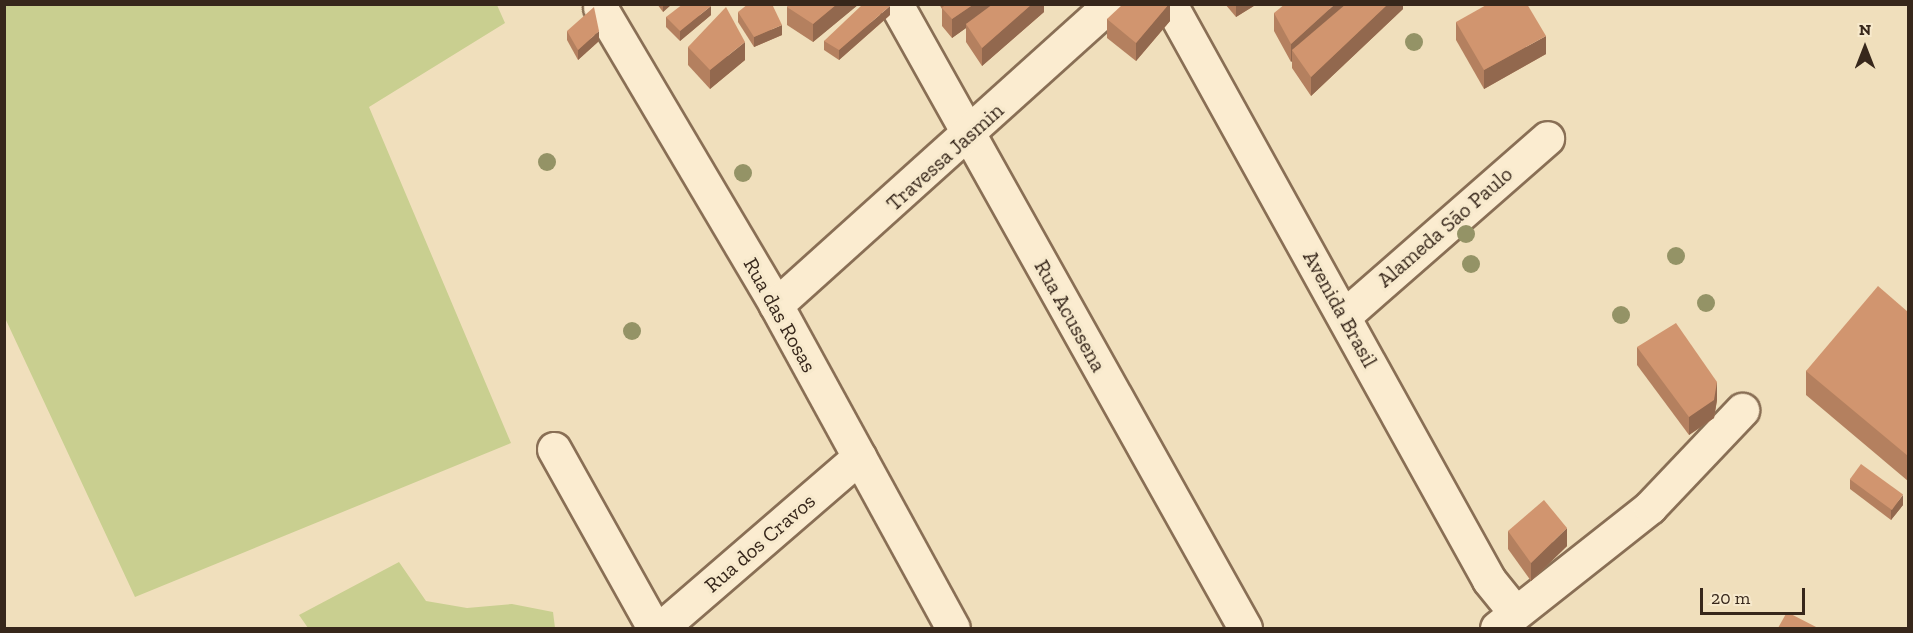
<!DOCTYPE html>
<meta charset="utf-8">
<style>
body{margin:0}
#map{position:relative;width:1913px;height:633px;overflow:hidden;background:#f0dfbc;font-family:"Zilla Slab",serif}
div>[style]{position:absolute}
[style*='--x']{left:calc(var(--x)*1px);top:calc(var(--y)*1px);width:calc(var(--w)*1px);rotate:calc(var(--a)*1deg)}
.green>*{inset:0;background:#c9cf90}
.roads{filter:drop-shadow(2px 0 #896f55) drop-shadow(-2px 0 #896f55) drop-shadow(0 2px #896f55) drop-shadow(0 -2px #896f55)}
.street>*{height:33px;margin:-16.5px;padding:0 16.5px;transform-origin:16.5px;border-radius:16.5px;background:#fbecd0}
.trees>*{width:18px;height:18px;margin:-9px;border-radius:50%;background:#949366}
.wall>*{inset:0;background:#b4805f}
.shaded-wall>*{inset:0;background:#92684e}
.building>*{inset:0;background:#d1956f;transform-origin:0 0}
span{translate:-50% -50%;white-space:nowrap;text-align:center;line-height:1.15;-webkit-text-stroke:6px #f7e9cc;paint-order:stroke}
.street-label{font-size:21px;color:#37271b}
.frame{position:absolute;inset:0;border:6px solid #37271b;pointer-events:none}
.north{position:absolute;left:1835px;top:18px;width:60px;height:60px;-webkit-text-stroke:4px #f7e9cc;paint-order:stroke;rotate:0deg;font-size:16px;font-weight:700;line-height:24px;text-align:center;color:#37271b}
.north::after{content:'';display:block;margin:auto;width:21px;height:27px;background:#37271b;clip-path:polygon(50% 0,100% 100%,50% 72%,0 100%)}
.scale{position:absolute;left:1700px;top:588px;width:105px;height:27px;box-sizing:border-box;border:3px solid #37271b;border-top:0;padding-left:8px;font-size:18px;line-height:21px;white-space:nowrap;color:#37271b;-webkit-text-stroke:4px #f7e9cc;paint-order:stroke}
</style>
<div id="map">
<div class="green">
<i style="clip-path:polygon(4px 5px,497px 5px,505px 23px,369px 107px,511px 443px,135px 597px,5px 318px)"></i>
<i style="clip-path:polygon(399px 562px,426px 601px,467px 608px,512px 604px,553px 612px,555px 628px,308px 628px,299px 615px)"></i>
</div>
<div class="roads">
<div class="street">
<i style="--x:896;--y:4;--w:715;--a:60.78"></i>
<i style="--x:1170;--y:4;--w:658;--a:61.02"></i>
<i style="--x:1489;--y:580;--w:40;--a:51"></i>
<i style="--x:600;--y:7;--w:346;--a:59.4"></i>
<i style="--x:776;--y:305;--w:368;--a:61.3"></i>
<i style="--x:776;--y:305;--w:450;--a:-42"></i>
<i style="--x:1344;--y:316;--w:270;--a:-41.2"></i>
<i style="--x:554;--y:449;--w:205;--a:60.8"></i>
<i style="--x:661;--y:628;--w:262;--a:-40.8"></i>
<i style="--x:1497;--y:628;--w:195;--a:-38.3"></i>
<i style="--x:1650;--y:507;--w:134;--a:-46.5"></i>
</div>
</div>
<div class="trees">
<i style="left:1414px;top:42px"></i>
<i style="left:547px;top:162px"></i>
<i style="left:743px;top:173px"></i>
<i style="left:1466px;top:234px"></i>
<i style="left:1676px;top:256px"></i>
<i style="left:1471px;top:264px"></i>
<i style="left:1706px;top:303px"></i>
<i style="left:1621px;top:315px"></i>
<i style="left:632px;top:331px"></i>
</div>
<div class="wall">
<i style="clip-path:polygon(657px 4px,672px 4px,663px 12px)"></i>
<i style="clip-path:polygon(790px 4px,859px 4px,813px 42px,787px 25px,787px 7px)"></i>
<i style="clip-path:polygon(939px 4px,1044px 4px,1044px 12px,982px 66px,966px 42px,966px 28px,952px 38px,942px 26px,942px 9px)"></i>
<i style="clip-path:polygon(1170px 4px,1170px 21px,1136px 61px,1107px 38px,1107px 19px)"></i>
<i style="clip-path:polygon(1225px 4px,1257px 4px,1236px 17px)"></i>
<i style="clip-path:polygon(1403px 4px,1403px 9px,1311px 96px,1292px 68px,1292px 61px,1291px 62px,1274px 31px,1274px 13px)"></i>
<i style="clip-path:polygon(738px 12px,782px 35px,754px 47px,738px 22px)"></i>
<i style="clip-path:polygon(711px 15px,680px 41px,666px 27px,666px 17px)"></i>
<i style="clip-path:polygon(890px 15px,839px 60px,824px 50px,824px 41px)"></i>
<i style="clip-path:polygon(1456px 22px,1546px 54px,1484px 89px,1456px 40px)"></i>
<i style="clip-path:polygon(567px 31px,599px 41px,578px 60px,567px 40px)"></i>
<i style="clip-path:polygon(688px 47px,745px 60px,710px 89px,688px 65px)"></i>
<i style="clip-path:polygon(1908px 312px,1908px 481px,1806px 395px,1806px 371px)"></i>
<i style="clip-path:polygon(1637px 347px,1717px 400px,1714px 418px,1689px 435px,1637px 365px)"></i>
<i style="clip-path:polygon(1850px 479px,1903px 505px,1891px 520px,1850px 489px)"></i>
<i style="clip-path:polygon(1508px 531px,1567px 546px,1531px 581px,1508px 549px)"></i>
</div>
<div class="shaded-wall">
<i style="clip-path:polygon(663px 4px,672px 4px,663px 12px)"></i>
<i style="clip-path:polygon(837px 4px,859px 4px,813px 42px,813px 24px)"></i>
<i style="clip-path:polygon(974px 4px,1000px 4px,966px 24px,966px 28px,952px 38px,952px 19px)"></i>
<i style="clip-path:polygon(1032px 4px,1044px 4px,1044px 12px,982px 66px,982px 48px)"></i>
<i style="clip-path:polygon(1169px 4px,1170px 4px,1170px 21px,1136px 61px,1136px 43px)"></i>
<i style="clip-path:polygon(1236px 4px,1257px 4px,1236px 17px)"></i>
<i style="clip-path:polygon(1335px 4px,1354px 4px,1292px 50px,1292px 61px,1291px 62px,1291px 44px)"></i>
<i style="clip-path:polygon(1388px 4px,1403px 4px,1403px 9px,1311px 96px,1311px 77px)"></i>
<i style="clip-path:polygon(711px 6px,711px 15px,680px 41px,680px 31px)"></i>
<i style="clip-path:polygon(890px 6px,890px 15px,839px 60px,839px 50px)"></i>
<i style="clip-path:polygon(782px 25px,782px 35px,754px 47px,754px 37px)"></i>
<i style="clip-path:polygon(599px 31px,599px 41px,578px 60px,578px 50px)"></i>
<i style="clip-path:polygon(1546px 36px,1546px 54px,1484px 89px,1484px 70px)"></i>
<i style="clip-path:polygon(745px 42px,745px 60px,710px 89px,710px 70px)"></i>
<i style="clip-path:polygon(1717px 382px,1717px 400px,1714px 418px,1689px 435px,1689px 417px)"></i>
<i style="clip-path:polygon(1903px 495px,1903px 505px,1891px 520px,1891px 510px)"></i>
<i style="clip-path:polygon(1567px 528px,1567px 546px,1531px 581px,1531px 563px)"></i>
</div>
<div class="building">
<i style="clip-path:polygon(683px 4px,709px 4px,711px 6px,680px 31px,666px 17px)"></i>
<i style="clip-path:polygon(748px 4px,772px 4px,782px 25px,754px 37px,738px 12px)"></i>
<i style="clip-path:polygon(790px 4px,837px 4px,813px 24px,787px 7px)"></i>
<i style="clip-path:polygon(863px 4px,889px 4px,890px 6px,839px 50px,824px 41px)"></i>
<i style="clip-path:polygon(946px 4px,974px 4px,952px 19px,942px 8px)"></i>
<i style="clip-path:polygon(993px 4px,1032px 4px,982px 48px,966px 24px)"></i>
<i style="clip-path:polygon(1123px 4px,1169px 4px,1136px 43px,1107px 19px)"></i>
<i style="clip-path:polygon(1285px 4px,1335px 4px,1291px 44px,1274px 13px)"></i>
<i style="clip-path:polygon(1346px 4px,1388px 4px,1311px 77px,1292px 50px)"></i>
<i style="clip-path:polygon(1488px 4px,1527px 4px,1546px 36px,1484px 70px,1456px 22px)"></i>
<i style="clip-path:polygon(594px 7px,599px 31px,578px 50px,567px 31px)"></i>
<i style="clip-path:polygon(726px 7px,745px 42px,710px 70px,688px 47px)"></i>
<i style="clip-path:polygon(1878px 286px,1908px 312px,1908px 456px,1806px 371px)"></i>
<i style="clip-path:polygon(1676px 323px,1717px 382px,1714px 400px,1689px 417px,1637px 347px)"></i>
<i style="left:1861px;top:464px;width:52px;height:19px;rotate:36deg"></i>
<i style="clip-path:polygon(1544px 500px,1567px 528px,1531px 563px,1508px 531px)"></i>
<i style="clip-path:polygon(1787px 612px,1818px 628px,1778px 628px)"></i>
</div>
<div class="street-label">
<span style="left:945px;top:157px;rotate:-42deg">Travessa Jasmin</span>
<span style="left:1445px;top:227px;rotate:-41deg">Alameda São Paulo</span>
<span style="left:1340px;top:309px;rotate:61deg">Avenida Brasil</span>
<span style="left:780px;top:315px;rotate:61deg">Rua das Rosas</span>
<span style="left:1070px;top:316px;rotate:61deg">Rua Acussena</span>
<span style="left:760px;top:543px;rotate:-41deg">Rua dos Cravos</span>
</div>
<div class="frame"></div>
<div class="north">N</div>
<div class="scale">20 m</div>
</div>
